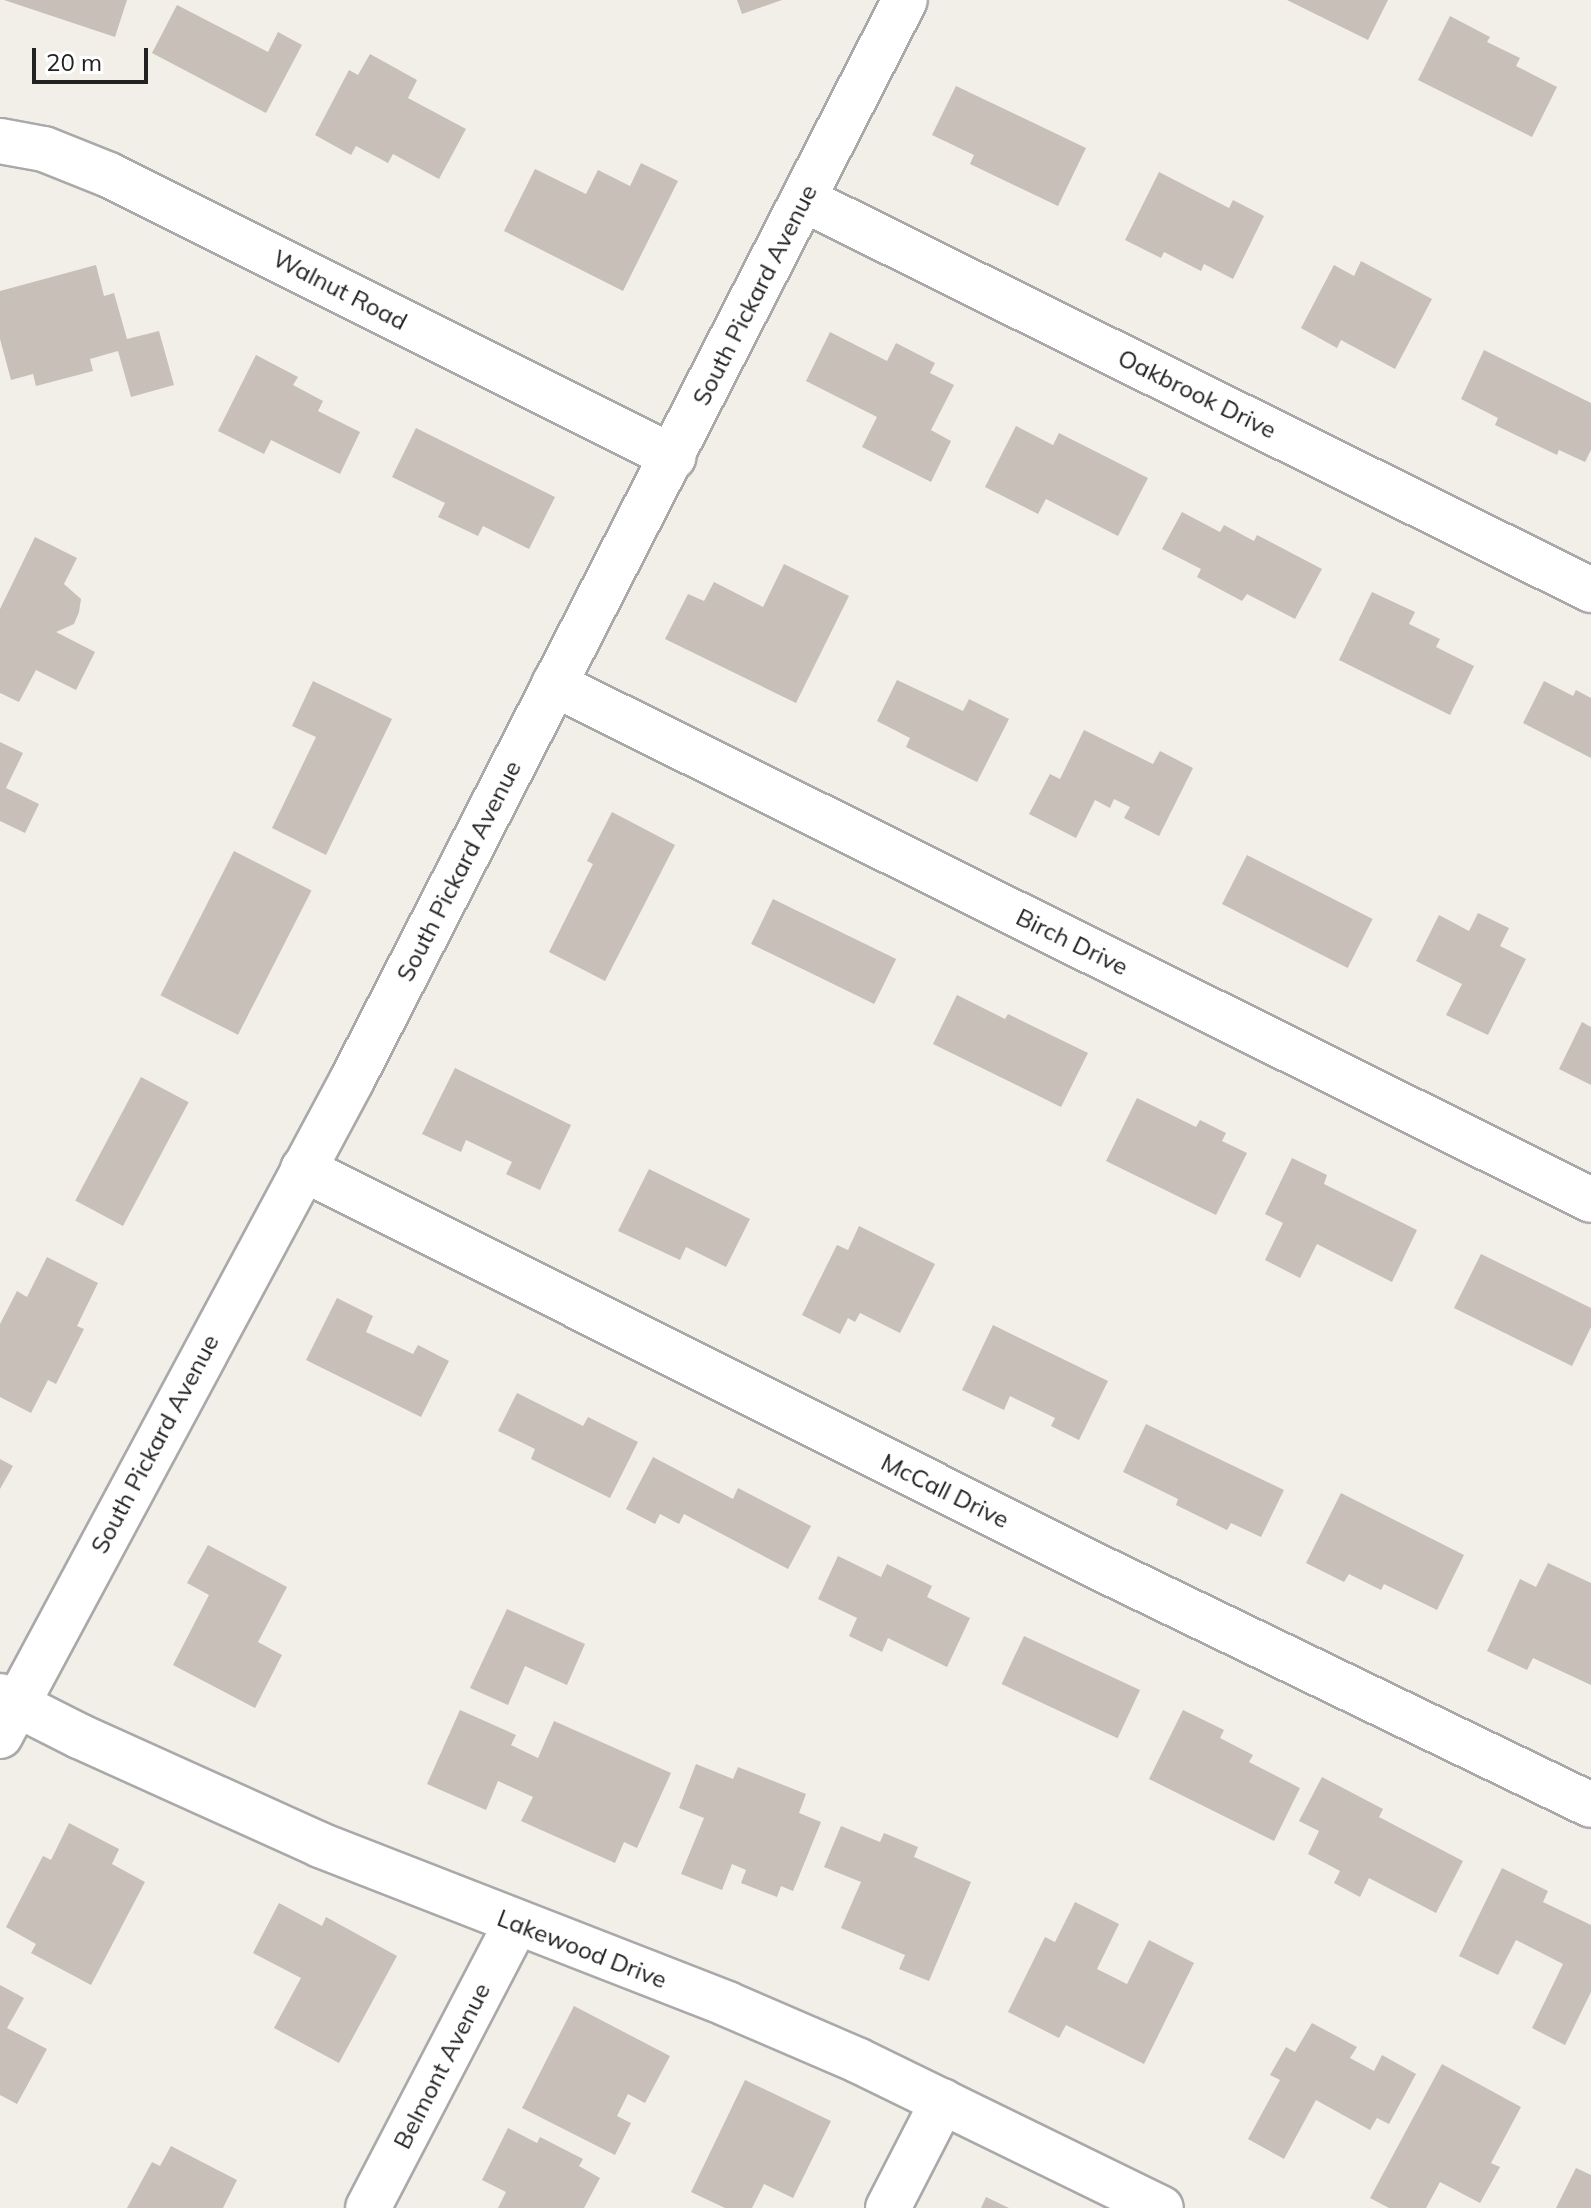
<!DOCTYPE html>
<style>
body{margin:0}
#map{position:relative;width:1591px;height:2208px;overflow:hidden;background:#f2efe9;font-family:Mulish,sans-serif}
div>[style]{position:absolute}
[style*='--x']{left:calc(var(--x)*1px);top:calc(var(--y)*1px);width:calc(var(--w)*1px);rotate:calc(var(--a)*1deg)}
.building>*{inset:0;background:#c7bfb8;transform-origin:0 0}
.roads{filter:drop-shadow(2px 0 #a9a9a9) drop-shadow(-2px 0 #a9a9a9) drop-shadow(0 2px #a9a9a9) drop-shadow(0 -2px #a9a9a9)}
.minor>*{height:44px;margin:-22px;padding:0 22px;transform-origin:22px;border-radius:22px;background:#fff}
span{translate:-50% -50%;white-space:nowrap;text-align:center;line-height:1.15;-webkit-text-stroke:6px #fff;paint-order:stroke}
.street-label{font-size:24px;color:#222}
.scale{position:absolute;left:32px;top:48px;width:116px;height:36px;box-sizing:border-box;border:4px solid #222;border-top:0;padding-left:10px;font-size:24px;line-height:28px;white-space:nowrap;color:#222;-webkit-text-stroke:6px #fff;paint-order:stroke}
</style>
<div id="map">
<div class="building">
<i style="clip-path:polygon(4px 0,127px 0,115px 37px)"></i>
<i style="clip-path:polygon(737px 0,782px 0,742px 14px)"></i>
<i style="clip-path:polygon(1287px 0,1388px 0,1368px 40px)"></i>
<i style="clip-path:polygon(177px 5px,268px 52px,278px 32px,302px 45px,266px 113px,152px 53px)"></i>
<i style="clip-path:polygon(1450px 16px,1490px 37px,1487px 42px,1520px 58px,1516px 66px,1557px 87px,1532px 137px,1418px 80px)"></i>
<i style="clip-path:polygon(370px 54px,417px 80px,408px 98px,466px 129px,439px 179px,393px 154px,388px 163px,356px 146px,351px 155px,315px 135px,349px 70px,358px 75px)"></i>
<i style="clip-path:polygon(956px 86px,1086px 148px,1058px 206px,970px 164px,974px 155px,932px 135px)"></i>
<i style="clip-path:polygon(641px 163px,678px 181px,623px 291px,504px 231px,535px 169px,586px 194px,598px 170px,630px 186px)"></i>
<i style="clip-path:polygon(1159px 172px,1229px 208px,1233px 200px,1264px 216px,1233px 279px,1204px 264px,1201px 271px,1164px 252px,1161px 258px,1125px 240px)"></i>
<i style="clip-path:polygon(1361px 261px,1432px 299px,1395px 369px,1341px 340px,1337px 348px,1301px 328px,1334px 265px,1354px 276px)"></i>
<i style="clip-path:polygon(96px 265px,104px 296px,114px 293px,127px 339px,159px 331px,174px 385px,131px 397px,118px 351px,90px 359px,93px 371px,36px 386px,33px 374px,11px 380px,0 339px,0 291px)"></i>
<i style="clip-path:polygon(830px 332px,887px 361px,896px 343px,935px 363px,930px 373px,954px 385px,931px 430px,951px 441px,931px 482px,862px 447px,877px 417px,806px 381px)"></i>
<i style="clip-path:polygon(1484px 350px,1591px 403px,1591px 450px,1585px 462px,1559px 450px,1557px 455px,1495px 425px,1498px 418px,1461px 399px)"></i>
<i style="clip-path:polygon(256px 355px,298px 377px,293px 385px,323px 401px,318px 411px,360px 432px,340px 474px,271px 440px,264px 454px,218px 431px)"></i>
<i style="clip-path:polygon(1016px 426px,1053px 445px,1059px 433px,1148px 478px,1118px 536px,1046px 499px,1038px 514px,985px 487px)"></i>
<i style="clip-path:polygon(416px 428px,555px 497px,529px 549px,483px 526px,478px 536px,438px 517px,445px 503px,392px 477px)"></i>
<i style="clip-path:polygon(1182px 512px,1220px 532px,1224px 525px,1254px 541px,1257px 535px,1322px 569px,1295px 619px,1247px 594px,1242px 601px,1197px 577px,1201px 569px,1162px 549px)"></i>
<i style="clip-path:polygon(35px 537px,77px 558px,64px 584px,81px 599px,79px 612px,74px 624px,56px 632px,95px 652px,76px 690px,36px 670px,19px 702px,0 693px,0 609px)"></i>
<i style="clip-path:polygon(784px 564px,849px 596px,796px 703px,665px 639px,688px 594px,704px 601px,714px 582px,763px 607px)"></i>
<i style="clip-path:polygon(1372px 592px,1415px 612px,1409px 624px,1440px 639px,1436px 647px,1474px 666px,1450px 715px,1339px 660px)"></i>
<i style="clip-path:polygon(897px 680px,963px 711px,969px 699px,1009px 719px,977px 782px,906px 747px,910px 738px,877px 721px)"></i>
<i style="clip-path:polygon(313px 681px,392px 719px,326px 855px,272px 828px,316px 737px,292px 726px)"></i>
<i style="clip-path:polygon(1544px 681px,1573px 696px,1576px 690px,1591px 698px,1591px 758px,1523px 723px)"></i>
<i style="clip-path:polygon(1084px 730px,1153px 764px,1160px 751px,1193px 768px,1159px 836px,1124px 818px,1130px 807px,1114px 799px,1110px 808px,1095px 800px,1076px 838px,1029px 814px,1050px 774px,1060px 779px)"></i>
<i style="clip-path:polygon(0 742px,23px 753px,6px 788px,39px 804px,25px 833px,0 821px)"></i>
<i style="clip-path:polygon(612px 812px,675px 845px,605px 981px,549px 952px,593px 864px,587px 861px)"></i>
<i style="left:234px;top:851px;width:87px;height:162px;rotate:27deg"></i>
<i style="left:1247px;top:855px;width:141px;height:55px;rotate:27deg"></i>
<i style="left:773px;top:899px;width:137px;height:50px;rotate:26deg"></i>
<i style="clip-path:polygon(1478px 913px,1509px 928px,1500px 946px,1526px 959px,1488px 1035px,1446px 1015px,1462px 984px,1416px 961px,1439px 915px,1469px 931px)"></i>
<i style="clip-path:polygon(957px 995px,1005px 1019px,1008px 1014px,1088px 1053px,1061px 1107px,933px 1044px)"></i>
<i style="clip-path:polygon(1582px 1022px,1591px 1027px,1591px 1085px,1559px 1069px)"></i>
<i style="clip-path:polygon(455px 1068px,571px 1125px,540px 1190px,506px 1174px,512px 1162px,466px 1140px,461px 1152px,422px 1134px)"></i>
<i style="left:141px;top:1077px;width:54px;height:140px;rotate:28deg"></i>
<i style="clip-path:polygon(1137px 1098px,1196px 1127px,1200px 1120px,1226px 1133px,1222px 1141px,1247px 1153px,1216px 1215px,1106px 1161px)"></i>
<i style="clip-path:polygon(1292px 1158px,1327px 1175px,1324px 1184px,1417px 1230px,1392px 1282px,1317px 1244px,1300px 1278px,1265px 1260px,1283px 1223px,1265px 1214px)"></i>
<i style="clip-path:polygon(649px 1169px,750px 1219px,726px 1267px,686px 1247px,680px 1260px,618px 1231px)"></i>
<i style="clip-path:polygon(859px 1226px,935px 1264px,900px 1333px,860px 1313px,855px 1322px,848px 1318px,840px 1334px,802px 1315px,837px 1245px,848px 1250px)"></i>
<i style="clip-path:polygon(1481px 1254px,1591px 1308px,1591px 1327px,1572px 1366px,1454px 1308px)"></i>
<i style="clip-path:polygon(47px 1257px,98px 1283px,77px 1326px,84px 1329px,56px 1384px,48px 1380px,31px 1413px,0 1397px,0 1324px,17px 1291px,27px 1297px)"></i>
<i style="clip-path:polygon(337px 1298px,373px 1316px,366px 1332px,413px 1354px,418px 1345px,449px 1361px,421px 1417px,306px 1360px)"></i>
<i style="clip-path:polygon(993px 1325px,1108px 1381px,1079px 1440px,1051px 1426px,1055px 1418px,1010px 1396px,1004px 1410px,962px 1390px)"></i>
<i style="clip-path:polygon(517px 1393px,583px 1426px,588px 1417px,638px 1442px,610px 1498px,531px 1459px,535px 1449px,498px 1431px)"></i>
<i style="clip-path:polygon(1146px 1424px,1284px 1490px,1261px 1537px,1231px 1523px,1227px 1530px,1176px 1505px,1178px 1499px,1123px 1472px)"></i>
<i style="clip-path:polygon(653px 1457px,733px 1499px,738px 1488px,811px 1526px,788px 1569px,684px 1514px,679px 1524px,660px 1514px,655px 1524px,626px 1509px)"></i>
<i style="clip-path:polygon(0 1459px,13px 1466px,0 1489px)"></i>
<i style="clip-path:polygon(1341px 1493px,1464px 1555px,1437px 1610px,1384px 1584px,1381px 1590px,1349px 1574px,1344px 1582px,1306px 1563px)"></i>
<i style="clip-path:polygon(208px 1545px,287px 1587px,258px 1642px,282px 1655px,255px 1708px,173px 1665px,209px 1595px,187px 1583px)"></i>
<i style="clip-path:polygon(838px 1556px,881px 1577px,887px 1564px,932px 1586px,927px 1597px,970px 1618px,947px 1667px,888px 1638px,882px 1652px,849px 1636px,857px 1618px,818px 1599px)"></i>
<i style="clip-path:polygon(1548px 1563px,1591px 1583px,1591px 1685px,1533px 1658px,1527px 1670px,1487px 1651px,1520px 1579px,1536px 1587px)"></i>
<i style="clip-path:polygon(507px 1609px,585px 1644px,567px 1685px,525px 1666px,508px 1705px,470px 1688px)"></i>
<i style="left:1024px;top:1636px;width:128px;height:53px;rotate:25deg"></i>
<i style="clip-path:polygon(460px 1710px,516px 1735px,511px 1745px,538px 1758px,554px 1721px,671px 1773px,637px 1848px,624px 1842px,615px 1863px,521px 1821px,533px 1797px,498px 1781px,486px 1810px,427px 1784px)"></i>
<i style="clip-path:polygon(1183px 1710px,1224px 1730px,1220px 1738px,1253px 1755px,1249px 1762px,1300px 1788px,1274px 1841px,1149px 1779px)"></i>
<i style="clip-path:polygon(696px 1764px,733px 1779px,738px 1767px,806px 1794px,799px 1813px,821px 1822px,793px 1891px,781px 1886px,777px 1897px,741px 1883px,746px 1870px,732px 1864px,722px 1890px,681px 1874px,704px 1818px,679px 1808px)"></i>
<i style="clip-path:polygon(1322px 1777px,1383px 1809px,1379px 1817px,1463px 1861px,1436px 1913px,1369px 1878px,1360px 1897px,1334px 1883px,1340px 1871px,1308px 1854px,1319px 1831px,1299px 1821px)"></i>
<i style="clip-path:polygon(69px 1823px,119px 1849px,112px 1864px,145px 1882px,91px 1985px,31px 1953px,36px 1944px,6px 1927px,43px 1856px,51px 1860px)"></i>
<i style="clip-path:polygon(841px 1826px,880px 1842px,884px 1833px,918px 1847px,914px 1857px,971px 1882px,929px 1981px,899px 1969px,905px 1955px,841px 1928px,861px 1882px,824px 1867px)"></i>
<i style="clip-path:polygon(1502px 1868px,1548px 1891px,1543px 1902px,1591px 1925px,1591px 1992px,1565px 2045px,1532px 2028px,1563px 1964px,1516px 1940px,1498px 1975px,1459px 1956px)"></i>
<i style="clip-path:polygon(1075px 1902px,1119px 1924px,1097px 1969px,1127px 1984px,1149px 1940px,1194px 1963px,1144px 2064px,1066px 2025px,1059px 2038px,1008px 2012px,1045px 1937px,1055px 1942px)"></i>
<i style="clip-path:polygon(279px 1903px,322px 1926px,326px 1917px,397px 1956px,339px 2063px,274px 2028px,301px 1978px,253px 1953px)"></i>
<i style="clip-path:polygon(0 1985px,24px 1998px,7px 2028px,47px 2049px,17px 2104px,0 2095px)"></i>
<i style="clip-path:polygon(574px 2006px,670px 2056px,645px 2103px,628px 2094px,617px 2116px,631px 2123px,615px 2155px,522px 2108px)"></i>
<i style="clip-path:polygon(1312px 2023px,1357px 2047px,1350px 2058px,1374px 2071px,1382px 2055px,1416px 2074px,1389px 2124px,1377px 2118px,1370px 2130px,1316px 2100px,1284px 2159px,1248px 2139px,1280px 2080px,1270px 2075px,1286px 2047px,1295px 2052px)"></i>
<i style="clip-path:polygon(1442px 2064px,1521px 2107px,1491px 2163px,1500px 2167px,1480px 2203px,1440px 2182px,1426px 2208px,1389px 2208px,1370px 2198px)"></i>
<i style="clip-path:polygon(745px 2080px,831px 2121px,793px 2198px,764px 2184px,752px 2208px,725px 2208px,691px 2192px)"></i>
<i style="clip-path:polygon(508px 2128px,537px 2143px,540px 2137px,583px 2159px,579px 2166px,600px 2178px,584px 2208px,498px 2208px,506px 2192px,482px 2180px)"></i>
<i style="clip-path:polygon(171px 2146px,237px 2180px,223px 2208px,127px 2208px,152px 2162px,160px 2166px)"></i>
<i style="clip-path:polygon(1576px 2168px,1591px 2175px,1591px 2208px,1556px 2208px)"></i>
<i style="clip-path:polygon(986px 2197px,1009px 2208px,981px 2208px)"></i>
</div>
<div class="roads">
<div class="minor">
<i style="--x:0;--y:141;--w:45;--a:10.3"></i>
<i style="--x:44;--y:149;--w:70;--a:21.8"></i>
<i style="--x:109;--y:175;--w:631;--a:26.57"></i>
<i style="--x:803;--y:199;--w:880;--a:26.39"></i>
<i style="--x:554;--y:684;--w:1158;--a:26.45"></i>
<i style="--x:303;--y:1169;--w:889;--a:26.59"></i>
<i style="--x:1098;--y:1567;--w:547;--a:25.77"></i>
<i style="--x:0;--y:1696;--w:89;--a:26.9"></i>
<i style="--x:79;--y:1736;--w:265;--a:24.3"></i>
<i style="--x:320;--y:1845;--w:437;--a:21.3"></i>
<i style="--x:727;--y:2004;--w:142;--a:23.3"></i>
<i style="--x:857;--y:2060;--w:338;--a:26"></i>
<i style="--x:0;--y:1736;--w:744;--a:-61.78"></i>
<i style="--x:352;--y:1080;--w:1213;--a:-62.89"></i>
<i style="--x:368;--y:2208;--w:320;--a:-62.5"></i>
<i style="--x:888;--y:2208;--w:120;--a:-62.8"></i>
</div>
</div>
<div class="street-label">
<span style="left:340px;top:290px;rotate:27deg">Walnut Road</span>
<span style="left:755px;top:295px;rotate:-63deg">South Pickard Avenue</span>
<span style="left:1197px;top:394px;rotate:26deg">Oakbrook Drive</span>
<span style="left:459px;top:871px;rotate:-63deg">South Pickard Avenue</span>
<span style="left:1072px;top:942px;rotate:26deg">Birch Drive</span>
<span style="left:155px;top:1444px;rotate:-62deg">South Pickard Avenue</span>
<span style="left:945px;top:1491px;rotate:26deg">McCall Drive</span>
<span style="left:582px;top:1949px;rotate:21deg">Lakewood Drive</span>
<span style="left:442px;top:2066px;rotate:-63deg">Belmont Avenue</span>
</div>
<div class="scale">20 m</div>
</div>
